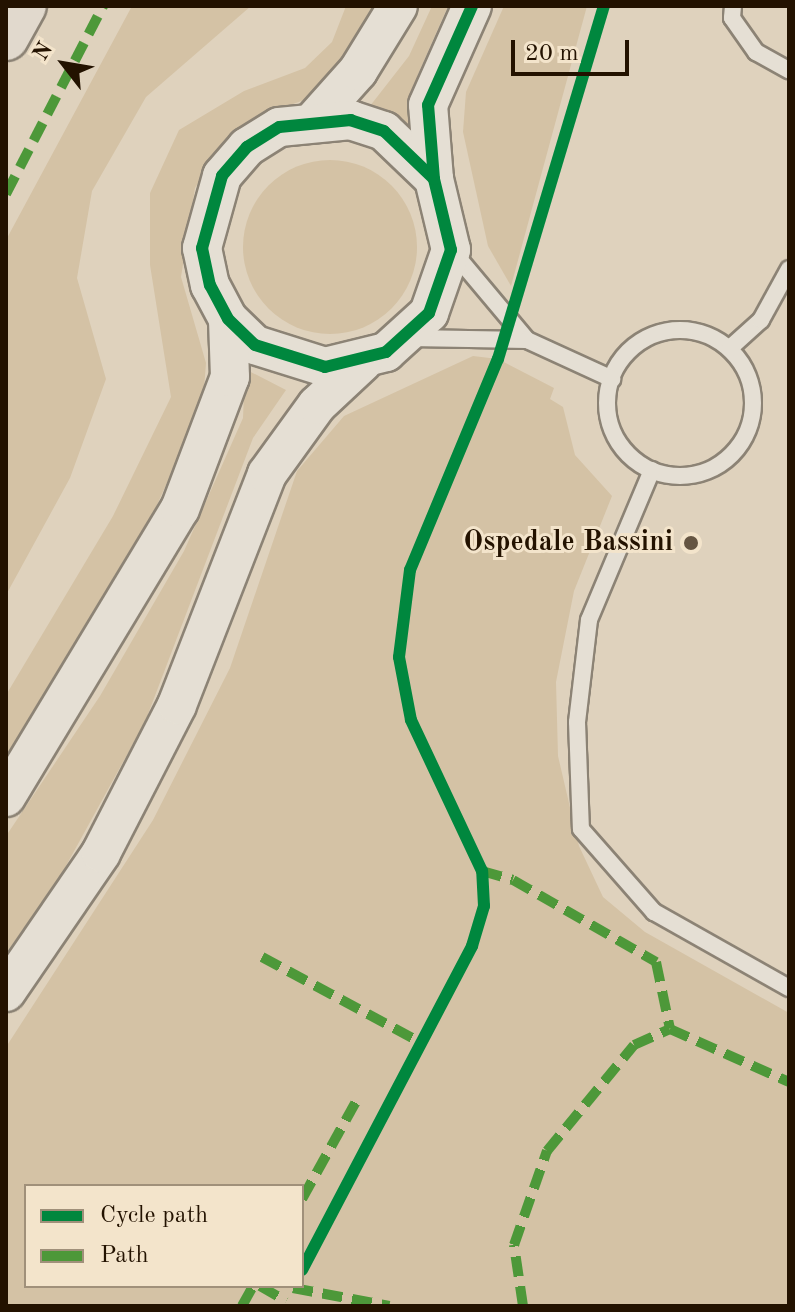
<!DOCTYPE html>
<style>
body{margin:0}
#map{position:relative;width:795px;height:1312px;overflow:hidden;background:#dfd2bd;font-family:"Old Standard TT",serif}
div>[style]{position:absolute}
[style*='--x']{left:calc(var(--x)*1px);top:calc(var(--y)*1px);width:calc(var(--w)*1px);rotate:calc(var(--a)*1deg)}
.green>*{inset:0;background:#d4c2a5}
.round{border-radius:50%}
.roads{filter:drop-shadow(2px 0 #8c8375) drop-shadow(-2px 0 #8c8375) drop-shadow(0 2px #8c8375) drop-shadow(0 -2px #8c8375)}
.service>*{height:16px;margin:-8px;padding:0 8px;transform-origin:8px;border-radius:8px;background:#e5dfd4}
.service>.ring{margin:-8px;padding:0;box-sizing:content-box;background:none;border:16px solid #e5dfd4;border-radius:50%}
.tertiary>*{height:38px;margin:-19px;padding:0 19px;transform-origin:19px;border-radius:19px;background:#e5dfd4}
.motorway>*{height:44px;margin:-22px;padding:0 22px;transform-origin:22px;border-radius:22px;background:#e1d9cd}
.quiet>*{height:10px;margin-top:-5px;transform-origin:0;background:repeating-linear-gradient(90deg,#4d9839 0 20px,transparent 0 30px)}
.cycleway>*{height:12px;margin:-6px;padding:0 6px;transform-origin:6px;border-radius:6px;background:#00873e}
.dots>*{width:22px;height:22px;translate:-50% -50%;box-sizing:border-box;border:4px solid #f3e4cb;border-radius:50%}
span{translate:-50% -50%;white-space:nowrap;text-align:center;line-height:1.15;-webkit-text-stroke:6px #f3e4cb;paint-order:stroke}
.poi-label{font-size:28px;color:#231200;font-weight:700}
.right{translate:-100% -50%;text-align:right}
.frame{position:absolute;inset:0;border:8px solid #231200;pointer-events:none}
.legend{position:absolute;left:24px;top:1184px;width:280px;height:104px;box-sizing:border-box;background:#f3e4cb;border:2px solid #a0907a;margin:0;padding:10px 14px;list-style:none;font-size:24px;color:#231200}
.legend li{display:flex;align-items:center;gap:16px;height:40px}
.legend b{width:40px;border:2px solid #a0907a}
.north{position:absolute;left:24px;top:24px;width:80px;height:80px;-webkit-text-stroke:6px #f3e4cb;paint-order:stroke;rotate:301deg;font-size:22px;font-weight:700;line-height:32px;text-align:center;color:#231200}
.north::after{content:'';display:block;margin:auto;width:28px;height:36px;background:#231200;clip-path:polygon(50% 0,100% 100%,50% 72%,0 100%)}
.scale{position:absolute;left:511px;top:40px;width:118px;height:36px;box-sizing:border-box;border:4px solid #231200;border-top:0;padding-left:10px;font-size:24px;line-height:28px;white-space:nowrap;color:#231200;-webkit-text-stroke:6px #f3e4cb;paint-order:stroke}
</style>
<div id="map">
<div class="green">
<i style="clip-path:polygon(132px 6px,251px 6px,146px 97px,92px 191px,77px 278px,106px 379px,70px 478px,6px 595px,6px 240px)"></i>
<i style="clip-path:polygon(346px 6px,381px 6px,367px 35px,310px 98px,262px 115px,221px 149px,195px 188px,181px 277px,206px 363px,203px 402px,136px 552px,6px 769px,6px 695px,113px 516px,171px 397px,150px 265px,150px 193px,179px 130px,244px 91px,305px 68px,332px 42px)"></i>
<i style="clip-path:polygon(432px 6px,448px 6px,418px 74px,409px 126px,370px 106px,409px 56px)"></i>
<i style="clip-path:polygon(504px 6px,587px 6px,511px 286px,488px 246px,463px 132px,466px 92px)"></i>
<i class="round" style="left:243px;top:160px;width:174px;height:174px"></i>
<i style="clip-path:polygon(evenodd,473px 356px,498px 359px,554px 388px,550px 399px,563px 407px,575px 455px,612px 496px,574px 591px,556px 682px,558px 756px,579px 846px,603px 897px,645px 932px,789px 1013px,789px 1306px,6px 1306px,6px 1047px,153px 820px,230px 668px,297px 471px,344px 416px,473px 356px,26px 1186px,302px 1186px,302px 1286px,26px 1286px,26px 1186px)"></i>
<i style="clip-path:polygon(245px 369px,286px 390px,253px 438px,145px 722px,56px 884px,6px 953px,6px 836px,100px 696px,184px 551px,243px 418px)"></i>
</div>
<div class="roads">
<div class="service">
<i style="--x:733;--y:6;--w:12;--a:95"></i>
<i style="--x:732;--y:18;--w:42;--a:54.8"></i>
<i style="--x:756;--y:52;--w:38;--a:29"></i>
<i style="--x:454;--y:253;--w:114;--a:50"></i>
<i class="ring" style="left:607px;top:330px;width:130px;height:130px"></i>
<i style="--x:410;--y:338;--w:117;--a:1"></i>
<i style="--x:527;--y:340;--w:94;--a:24.6"></i>
<i style="--x:730;--y:348;--w:42;--a:-42.1"></i>
<i style="--x:761;--y:320;--w:58;--a:-61.2"></i>
<i style="--x:652;--y:470;--w:163;--a:112.8"></i>
<i style="--x:589;--y:620;--w:103;--a:96.7"></i>
<i style="--x:577;--y:722;--w:107;--a:87.9"></i>
<i style="--x:581;--y:829;--w:111;--a:48.7"></i>
<i style="--x:654;--y:912;--w:155;--a:29.4"></i>
</div>
<div class="tertiary">
<i style="--x:316;--y:118;--w:63;--a:-48.2"></i>
<i style="--x:358;--y:71;--w:76;--a:-58.4"></i>
<i style="--x:434;--y:179;--w:69;--a:-136.2"></i>
<i style="--x:384;--y:131;--w:35;--a:-162"></i>
<i style="--x:351;--y:120;--w:72;--a:174.4"></i>
<i style="--x:279;--y:127;--w:38;--a:148"></i>
<i style="--x:247;--y:147;--w:38;--a:131"></i>
<i style="--x:222;--y:176;--w:75;--a:105.5"></i>
<i style="--x:202;--y:248;--w:38;--a:78"></i>
<i style="--x:210;--y:285;--w:38;--a:62"></i>
<i style="--x:228;--y:319;--w:37;--a:44"></i>
<i style="--x:255;--y:345;--w:73;--a:17.4"></i>
<i style="--x:325;--y:367;--w:63;--a:-13.8"></i>
<i style="--x:386;--y:352;--w:58;--a:-42.2"></i>
<i style="--x:429;--y:313;--w:67;--a:-70.8"></i>
<i style="--x:451;--y:250;--w:73;--a:-103.5"></i>
<i style="--x:434;--y:179;--w:74;--a:-94.6"></i>
<i style="--x:428;--y:105;--w:108;--a:-66"></i>
<i style="--x:6;--y:797;--w:336;--a:-58.9"></i>
<i style="--x:180;--y:509;--w:141;--a:-69.3"></i>
<i style="--x:230;--y:377;--w:58;--a:-92"></i>
<i style="--x:6;--y:992;--w:168;--a:-55.6"></i>
<i style="--x:101;--y:853;--w:166;--a:-62.8"></i>
<i style="--x:177;--y:705;--w:248;--a:-68.7"></i>
<i style="--x:267;--y:474;--w:85;--a:-54.1"></i>
<i style="--x:317;--y:405;--w:63;--a:-43.1"></i>
</div>
<div class="motorway">
<i style="--x:6;--y:38;--w:37;--a:-61"></i>
</div>
</div>
<div class="quiet">
<i style="--x:6;--y:194;--w:212;--a:-62.7"></i>
<i style="--x:482;--y:871;--w:32;--a:16"></i>
<i style="--x:513;--y:880;--w:165;--a:29.8"></i>
<i style="--x:656;--y:962;--w:68;--a:78.2"></i>
<i style="--x:670;--y:1029;--w:130;--a:24"></i>
<i style="--x:262;--y:957;--w:182;--a:28.3"></i>
<i style="--x:302;--y:1199;--w:118;--a:-61"></i>
<i style="--x:260;--y:1286;--w:30;--a:30"></i>
<i style="--x:293;--y:1288;--w:98;--a:10.6"></i>
<i style="--x:242;--y:1306;--w:23;--a:-61"></i>
<i style="--x:523;--y:1306;--w:62;--a:-98.4"></i>
<i style="--x:514;--y:1245;--w:100;--a:-70.7"></i>
<i style="--x:547;--y:1151;--w:137;--a:-50.6"></i>
<i style="--x:634;--y:1045;--w:39;--a:-24"></i>
</div>
<div class="cycleway">
<i style="--x:434;--y:179;--w:69;--a:-136.2"></i>
<i style="--x:384;--y:131;--w:35;--a:-162"></i>
<i style="--x:351;--y:120;--w:72;--a:174.4"></i>
<i style="--x:279;--y:127;--w:38;--a:148"></i>
<i style="--x:247;--y:147;--w:38;--a:131"></i>
<i style="--x:222;--y:176;--w:75;--a:105.5"></i>
<i style="--x:202;--y:248;--w:38;--a:78"></i>
<i style="--x:210;--y:285;--w:38;--a:62"></i>
<i style="--x:228;--y:319;--w:37;--a:44"></i>
<i style="--x:255;--y:345;--w:73;--a:17.4"></i>
<i style="--x:325;--y:367;--w:63;--a:-13.8"></i>
<i style="--x:386;--y:352;--w:58;--a:-42.2"></i>
<i style="--x:429;--y:313;--w:67;--a:-70.8"></i>
<i style="--x:451;--y:250;--w:73;--a:-103.5"></i>
<i style="--x:434;--y:179;--w:74;--a:-94.6"></i>
<i style="--x:428;--y:105;--w:108;--a:-66"></i>
<i style="--x:302;--y:1270;--w:366;--a:-62.3"></i>
<i style="--x:472;--y:946;--w:42;--a:-73.3"></i>
<i style="--x:484;--y:906;--w:35;--a:-93"></i>
<i style="--x:482;--y:871;--w:167;--a:-115.2"></i>
<i style="--x:411;--y:720;--w:64;--a:-100.8"></i>
<i style="--x:399;--y:657;--w:88;--a:-82.8"></i>
<i style="--x:410;--y:570;--w:229;--a:-67.4"></i>
<i style="--x:498;--y:359;--w:369;--a:-73.3"></i>
</div>
<div class="dots">
<i style="left:691px;top:543px;background:#655542"></i>
</div>
<div class="poi-label">
<span class="right" style="left:673px;top:543px">Ospedale Bassini</span>
</div>
<div class="frame"></div>
<ul class="legend">
<li><b style="height:10px;background:#00873e"></b>Cycle path</li>
<li><b style="height:10px;background:#4d9839"></b>Path</li>
</ul>
<div class="north">N</div>
<div class="scale">20 m</div>
</div>
